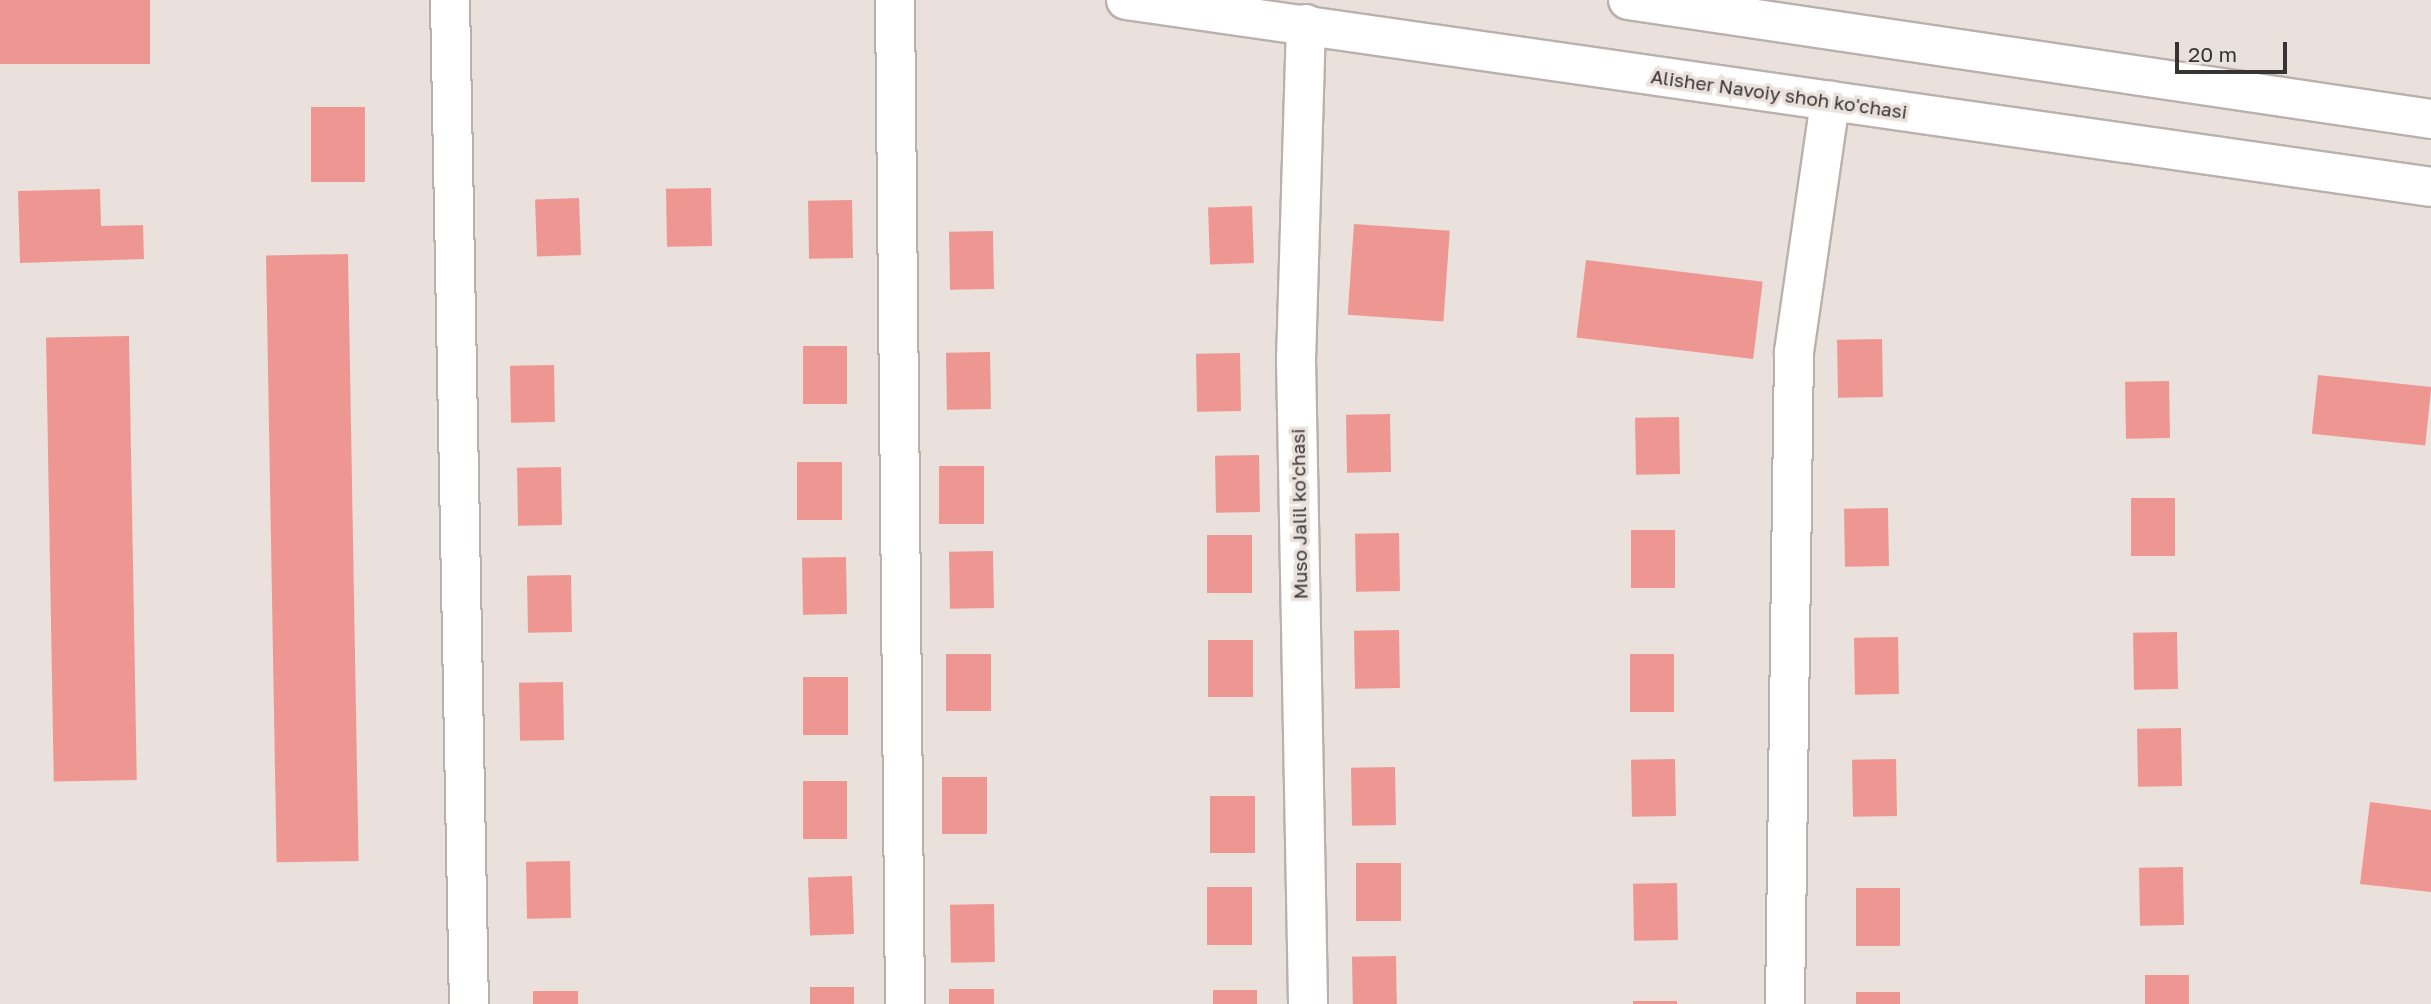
<!DOCTYPE html>
<style>
body{margin:0}
#map{position:relative;width:2431px;height:1004px;overflow:hidden;background:#eae0dc;font-family:"Golos Text",sans-serif}
div>[style]{position:absolute}
[style*='--x']{left:calc(var(--x)*1px);top:calc(var(--y)*1px);width:calc(var(--w)*1px);rotate:calc(var(--a)*1deg)}
.building>*{inset:0;background:#ee9792;transform-origin:0 0}
.roads{filter:drop-shadow(2px 0 #bab0ad) drop-shadow(-2px 0 #bab0ad) drop-shadow(0 2px #bab0ad) drop-shadow(0 -2px #bab0ad)}
.minor>*{height:38px;margin:-19px;padding:0 19px;transform-origin:19px;border-radius:19px;background:#fff}
.major>*{height:38px;margin:-19px;padding:0 19px;transform-origin:19px;border-radius:19px;background:#fff}
span{translate:-50% -50%;white-space:nowrap;text-align:center;line-height:1.15;-webkit-text-stroke:7px #eae0dc;paint-order:stroke}
.street-label{font-size:19px;color:#383433}
.scale{position:absolute;left:2175px;top:42px;width:112px;height:32px;box-sizing:border-box;border:4px solid #383433;border-top:0;padding-left:9px;font-size:21px;line-height:24px;white-space:nowrap;color:#383433;-webkit-text-stroke:5px #eae0dc;paint-order:stroke}
</style>
<div id="map">
<div class="building">
<i style="left:0;top:0;width:150px;height:64px"></i>
<i style="left:311px;top:107px;width:54px;height:75px"></i>
<i style="left:711px;top:188px;width:58px;height:45px;rotate:89deg"></i>
<i style="clip-path:polygon(100px 189px,101px 226px,143px 225px,144px 259px,20px 263px,18px 191px)"></i>
<i style="left:579px;top:198px;width:57px;height:44px;rotate:88deg"></i>
<i style="left:852px;top:200px;width:58px;height:44px;rotate:89deg"></i>
<i style="left:1252px;top:206px;width:57px;height:44px;rotate:88deg"></i>
<i style="left:1354px;top:224px;width:96px;height:91px;rotate:4deg"></i>
<i style="left:993px;top:231px;width:58px;height:44px;rotate:89deg"></i>
<i style="left:348px;top:254px;width:607px;height:82px;rotate:89deg"></i>
<i style="left:1586px;top:260px;width:178px;height:78px;rotate:7deg"></i>
<i style="left:129px;top:336px;width:444px;height:83px;rotate:89deg"></i>
<i style="left:1882px;top:339px;width:58px;height:45px;rotate:89deg"></i>
<i style="left:803px;top:346px;width:44px;height:58px"></i>
<i style="left:990px;top:352px;width:57px;height:44px;rotate:89deg"></i>
<i style="left:1240px;top:353px;width:58px;height:44px;rotate:89deg"></i>
<i style="left:554px;top:365px;width:57px;height:44px;rotate:89deg"></i>
<i style="left:2318px;top:375px;width:114px;height:59px;rotate:6deg"></i>
<i style="left:2169px;top:381px;width:57px;height:44px;rotate:89deg"></i>
<i style="left:1390px;top:414px;width:58px;height:44px;rotate:89deg"></i>
<i style="left:1679px;top:417px;width:57px;height:44px;rotate:89deg"></i>
<i style="left:1259px;top:455px;width:57px;height:44px;rotate:89deg"></i>
<i style="left:797px;top:462px;width:45px;height:58px"></i>
<i style="left:984px;top:466px;width:58px;height:45px;rotate:90deg"></i>
<i style="left:561px;top:467px;width:58px;height:44px;rotate:89deg"></i>
<i style="left:2131px;top:498px;width:44px;height:58px"></i>
<i style="left:1888px;top:508px;width:58px;height:44px;rotate:89deg"></i>
<i style="left:1631px;top:530px;width:44px;height:58px"></i>
<i style="left:1399px;top:533px;width:58px;height:44px;rotate:89deg"></i>
<i style="left:1207px;top:535px;width:45px;height:58px"></i>
<i style="left:993px;top:551px;width:57px;height:44px;rotate:89deg"></i>
<i style="left:846px;top:557px;width:57px;height:44px;rotate:89deg"></i>
<i style="left:571px;top:575px;width:57px;height:44px;rotate:89deg"></i>
<i style="left:1399px;top:630px;width:58px;height:45px;rotate:89deg"></i>
<i style="left:2177px;top:632px;width:57px;height:44px;rotate:89deg"></i>
<i style="left:1898px;top:637px;width:57px;height:44px;rotate:89deg"></i>
<i style="left:1253px;top:640px;width:57px;height:45px;rotate:90deg"></i>
<i style="left:946px;top:654px;width:45px;height:57px"></i>
<i style="left:1630px;top:654px;width:44px;height:58px"></i>
<i style="left:803px;top:677px;width:45px;height:58px"></i>
<i style="left:563px;top:682px;width:58px;height:44px;rotate:89deg"></i>
<i style="left:2181px;top:728px;width:58px;height:44px;rotate:89deg"></i>
<i style="left:1675px;top:759px;width:57px;height:44px;rotate:89deg"></i>
<i style="left:1896px;top:759px;width:57px;height:44px;rotate:89deg"></i>
<i style="left:1395px;top:767px;width:58px;height:44px;rotate:89deg"></i>
<i style="left:987px;top:777px;width:57px;height:45px;rotate:90deg"></i>
<i style="left:803px;top:781px;width:44px;height:58px"></i>
<i style="left:1210px;top:796px;width:45px;height:57px"></i>
<i style="clip-path:polygon(2370px 802px,2431px 810px,2431px 892px,2360px 884px)"></i>
<i style="left:570px;top:861px;width:57px;height:44px;rotate:89deg"></i>
<i style="left:1356px;top:863px;width:45px;height:58px"></i>
<i style="left:2183px;top:867px;width:58px;height:44px;rotate:89deg"></i>
<i style="left:852px;top:876px;width:58px;height:44px;rotate:88deg"></i>
<i style="left:1677px;top:883px;width:57px;height:44px;rotate:89deg"></i>
<i style="left:1252px;top:887px;width:58px;height:45px;rotate:90deg"></i>
<i style="left:1856px;top:888px;width:44px;height:58px"></i>
<i style="left:994px;top:904px;width:58px;height:44px;rotate:89deg"></i>
<i style="left:1396px;top:956px;width:48px;height:44px;rotate:89deg"></i>
<i style="left:2145px;top:975px;width:44px;height:29px"></i>
<i style="left:854px;top:987px;width:17px;height:44px;rotate:90deg"></i>
<i style="left:949px;top:989px;width:45px;height:15px"></i>
<i style="left:1257px;top:990px;width:14px;height:44px;rotate:90deg"></i>
<i style="left:578px;top:991px;width:13px;height:45px;rotate:90deg"></i>
<i style="left:1856px;top:992px;width:44px;height:12px"></i>
<i style="left:1633px;top:1001px;width:44px;height:3px"></i>
</div>
<div class="roads">
<div class="minor">
<i style="--x:450;--y:0;--w:1004;--a:88.92"></i>
<i style="--x:895;--y:0;--w:1004;--a:89.43"></i>
<i style="--x:1306;--y:24;--w:335;--a:91.7"></i>
<i style="--x:1296;--y:359;--w:645;--a:88.93"></i>
<i style="--x:1785;--y:1004;--w:652;--a:-89.21"></i>
<i style="--x:1794;--y:352;--w:254;--a:-81.8"></i>
</div>
<div class="major">
<i style="--x:1126;--y:0;--w:1318;--a:8.15"></i>
<i style="--x:1628;--y:0;--w:812;--a:8.43"></i>
</div>
</div>
<div class="street-label">
<span style="left:1779px;top:94px;rotate:8deg">Alisher Navoiy shoh ko'chasi</span>
<span style="left:1299px;top:514px;rotate:-91deg">Muso Jalil ko'chasi</span>
</div>
<div class="scale">20 m</div>
</div>
